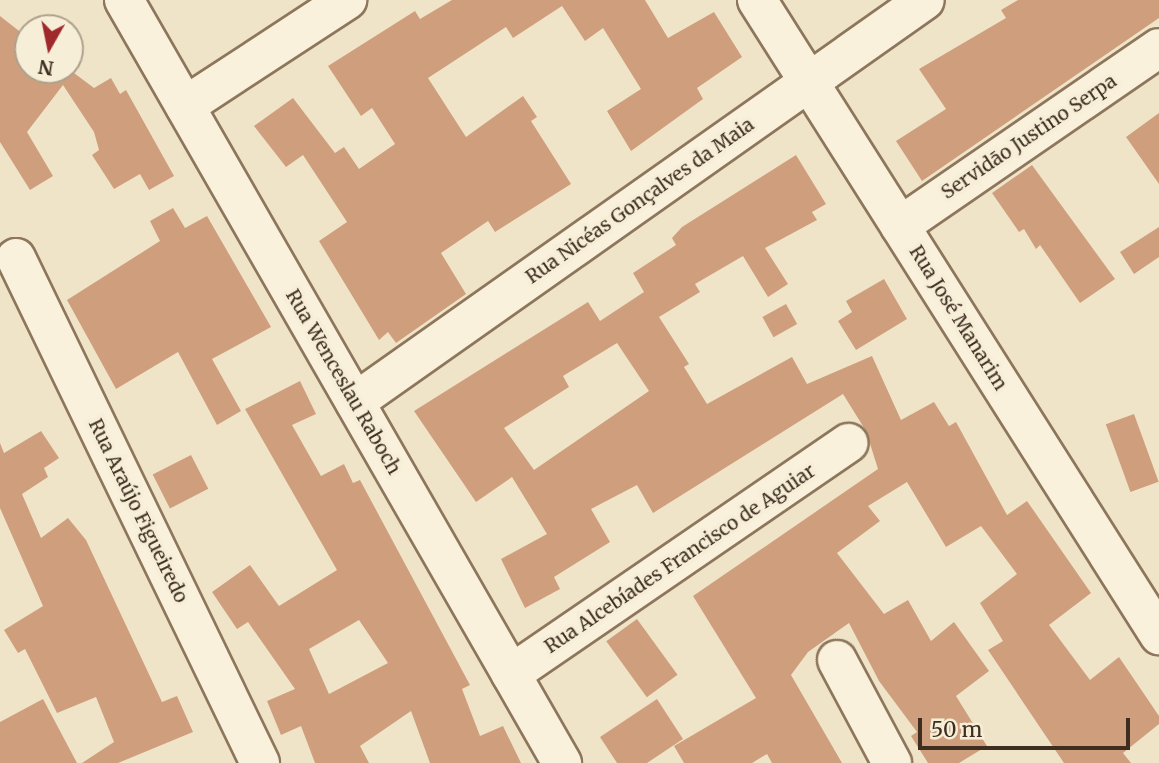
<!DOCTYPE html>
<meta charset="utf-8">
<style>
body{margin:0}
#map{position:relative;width:1159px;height:763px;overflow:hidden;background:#f0e4c8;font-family:Merriweather,serif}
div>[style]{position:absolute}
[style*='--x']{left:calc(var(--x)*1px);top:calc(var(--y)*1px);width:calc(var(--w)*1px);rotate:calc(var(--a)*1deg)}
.building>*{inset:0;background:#cf9f7d;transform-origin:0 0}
.roads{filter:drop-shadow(2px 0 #8d765c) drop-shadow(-2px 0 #8d765c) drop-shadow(0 2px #8d765c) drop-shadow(0 -2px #8d765c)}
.minor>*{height:38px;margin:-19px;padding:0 19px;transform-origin:19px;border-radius:19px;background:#faf1dc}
span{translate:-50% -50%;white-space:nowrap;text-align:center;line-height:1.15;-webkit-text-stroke:7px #f7eed8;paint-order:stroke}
.street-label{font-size:19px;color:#3d2e20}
.north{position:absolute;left:14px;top:14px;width:70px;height:70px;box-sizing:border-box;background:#f7eed8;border:2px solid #ada18e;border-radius:50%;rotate:189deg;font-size:19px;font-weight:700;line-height:28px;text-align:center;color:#3d2e20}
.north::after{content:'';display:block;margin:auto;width:24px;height:32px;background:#9e2a2b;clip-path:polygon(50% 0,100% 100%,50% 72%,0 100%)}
.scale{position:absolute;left:918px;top:718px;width:212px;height:32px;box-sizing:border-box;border:4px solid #3d2e20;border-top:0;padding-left:9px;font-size:21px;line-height:24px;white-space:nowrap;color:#3d2e20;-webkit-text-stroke:5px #f7eed8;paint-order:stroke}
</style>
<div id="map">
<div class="building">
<i style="clip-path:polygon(452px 0,645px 0,668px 38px,714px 12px,742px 57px,697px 88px,703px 99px,631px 151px,607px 111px,641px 89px,603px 28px,585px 41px,562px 6px,513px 38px,506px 27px,428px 78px,466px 137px,523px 96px,537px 117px,531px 121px,571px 184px,495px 232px,488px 221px,441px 253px,466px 294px,396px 343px,388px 332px,379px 340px,319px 241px,347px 222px,303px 155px,286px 167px,254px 126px,293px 98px,335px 153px,344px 147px,359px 169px,395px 144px,372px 108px,361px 116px,328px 66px,415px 11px,420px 19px)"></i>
<i style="clip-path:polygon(1018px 0,1159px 0,1159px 18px,922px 181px,896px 141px,946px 109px,919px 69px,1006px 18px,1001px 10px)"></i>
<i style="clip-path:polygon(0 16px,28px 38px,28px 70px,70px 70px,94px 88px,111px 78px,120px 94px,126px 90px,174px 176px,149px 190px,140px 174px,114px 189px,92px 155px,99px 150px,94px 132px,63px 85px,27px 132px,53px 176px,30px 190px,0 142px)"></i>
<i style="clip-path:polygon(1159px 113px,1159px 184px,1126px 137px)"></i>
<i style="clip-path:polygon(evenodd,796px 155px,826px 204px,812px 212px,817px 220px,765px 248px,788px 284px,768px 297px,743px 256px,695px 284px,700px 292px,659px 317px,689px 364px,684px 367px,707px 404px,792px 357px,807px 384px,872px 356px,901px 420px,934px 402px,949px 426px,956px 422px,1007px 515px,1027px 501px,1091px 593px,1049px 625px,1090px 680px,1119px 657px,1159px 716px,1159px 724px,1123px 753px,1131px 763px,1064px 763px,988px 650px,1003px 641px,980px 603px,1017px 574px,981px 526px,946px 547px,907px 482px,868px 506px,880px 521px,837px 553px,884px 614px,908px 600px,931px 641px,954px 622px,989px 671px,956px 696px,987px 746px,959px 763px,928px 763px,911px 736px,917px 732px,879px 681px,849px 623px,808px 652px,791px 675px,842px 763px,772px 763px,767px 754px,752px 763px,684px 763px,674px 746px,756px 698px,693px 596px,878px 469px,866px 431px,843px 394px,653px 513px,637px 485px,591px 509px,610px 542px,554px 577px,560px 589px,525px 608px,501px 559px,547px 534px,512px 477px,476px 502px,414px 411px,588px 302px,600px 321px,644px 292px,633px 273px,676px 245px,672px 238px,682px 227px,796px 155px,617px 343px,649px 391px,534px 470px,504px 428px,569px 387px,563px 376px,617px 343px)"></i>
<i style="clip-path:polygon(1032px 165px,1115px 279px,1080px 303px,1040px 245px,1036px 249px,1024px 229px,1019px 232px,992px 193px)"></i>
<i style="clip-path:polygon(173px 208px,185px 228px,207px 216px,271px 327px,212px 359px,241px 411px,217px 425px,178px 352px,116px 389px,67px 300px,160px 241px,150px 221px)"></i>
<i style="clip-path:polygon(1159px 227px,1159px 257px,1134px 274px,1120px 252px)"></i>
<i style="clip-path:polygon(884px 279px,907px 319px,856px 350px,838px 321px,852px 312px,846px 301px)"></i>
<i style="left:786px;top:304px;width:23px;height:27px;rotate:61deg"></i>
<i style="clip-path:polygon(evenodd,300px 381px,316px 414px,292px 425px,321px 476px,344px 464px,353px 483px,360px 480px,470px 685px,462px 689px,480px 736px,503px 726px,521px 763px,430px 763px,411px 711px,360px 746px,369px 763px,315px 763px,301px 726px,281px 735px,267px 701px,295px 689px,248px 622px,237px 629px,212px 592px,250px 565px,279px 606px,337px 570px,245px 409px,300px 381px,359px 620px,388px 663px,329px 694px,309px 649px,359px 620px)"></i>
<i style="left:1134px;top:414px;width:72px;height:30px;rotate:70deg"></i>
<i style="clip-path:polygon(41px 431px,59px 458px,44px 468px,48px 477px,22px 494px,41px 538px,68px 518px,86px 540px,162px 702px,177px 696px,193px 732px,118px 763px,82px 763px,114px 742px,96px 697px,57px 713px,25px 649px,18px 653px,4px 630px,43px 606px,0 508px,0 443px,4px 453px)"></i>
<i style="left:191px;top:455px;width:38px;height:43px;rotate:63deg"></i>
<i style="left:637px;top:619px;width:69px;height:38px;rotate:54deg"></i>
<i style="clip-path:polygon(43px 699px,77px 763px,0 763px,0 722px)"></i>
<i style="clip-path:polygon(657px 699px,683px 739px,647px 763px,617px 763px,600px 737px)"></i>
</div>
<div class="roads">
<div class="minor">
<i style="--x:124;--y:0;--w:880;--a:60.14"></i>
<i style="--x:757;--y:0;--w:752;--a:57.66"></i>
<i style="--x:185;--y:106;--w:194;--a:-33.2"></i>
<i style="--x:900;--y:226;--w:314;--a:-34.5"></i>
<i style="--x:16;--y:258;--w:561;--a:64.21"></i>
<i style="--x:355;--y:402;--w:697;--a:-35.19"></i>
<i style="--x:837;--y:660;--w:117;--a:61.9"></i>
<i style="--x:511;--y:674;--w:409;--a:-34.4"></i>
</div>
</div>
<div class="street-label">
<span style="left:1029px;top:137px;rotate:-34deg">Servidão Justino Serpa</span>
<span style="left:640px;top:201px;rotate:-35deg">Rua Nicéas Gonçalves da Maia</span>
<span style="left:958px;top:318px;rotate:58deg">Rua José Manarim</span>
<span style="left:343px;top:382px;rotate:60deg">Rua Wenceslau Raboch</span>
<span style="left:138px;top:511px;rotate:64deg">Rua Araújo Figueiredo</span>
<span style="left:680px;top:559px;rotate:-34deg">Rua Alcebíades Francisco de Aguiar</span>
</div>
<div class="north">N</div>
<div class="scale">50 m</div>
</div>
